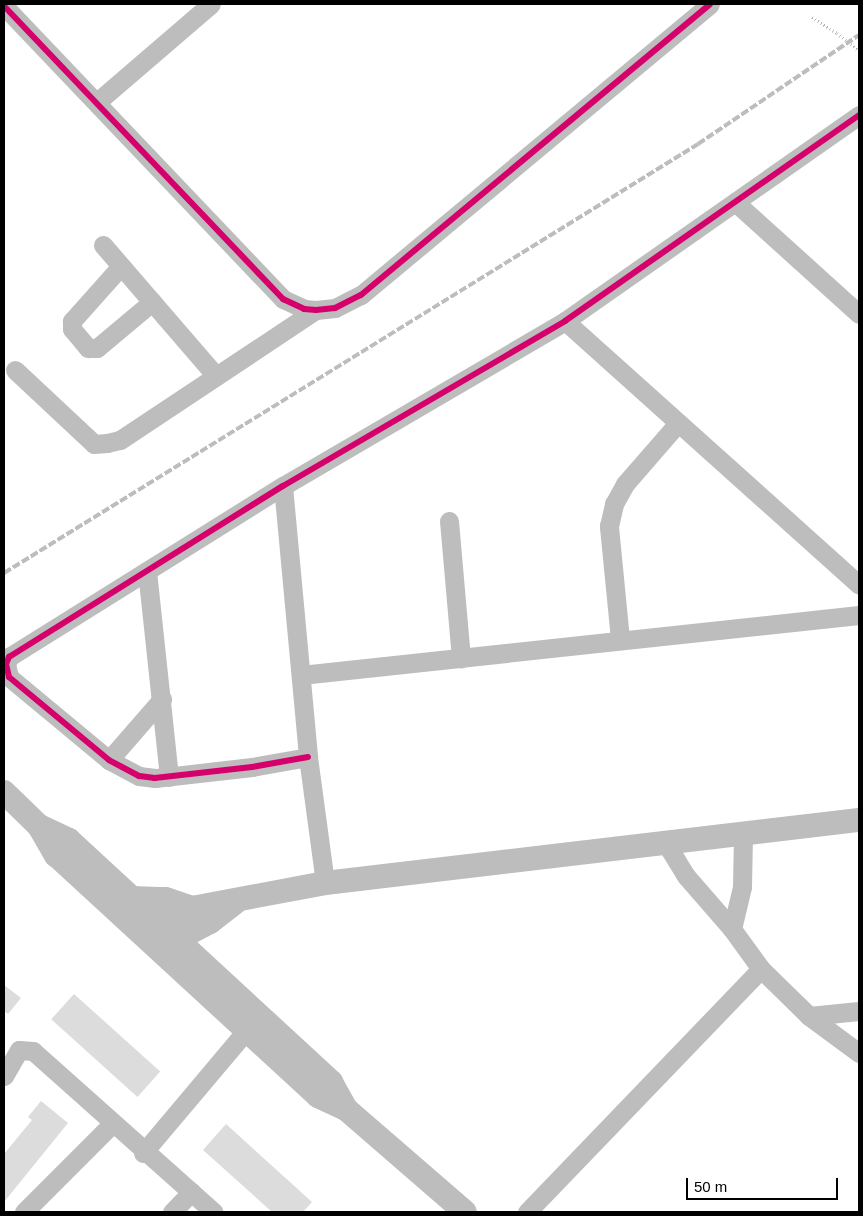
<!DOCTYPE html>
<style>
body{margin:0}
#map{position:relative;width:863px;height:1216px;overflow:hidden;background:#fff;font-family:Helvetica,sans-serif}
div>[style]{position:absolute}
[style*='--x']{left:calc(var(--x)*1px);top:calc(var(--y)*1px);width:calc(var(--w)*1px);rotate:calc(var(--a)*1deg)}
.building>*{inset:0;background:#dcdcdc;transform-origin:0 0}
.path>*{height:3px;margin-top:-1.5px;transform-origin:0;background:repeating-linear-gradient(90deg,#b8b8b8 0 1px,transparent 0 3.5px)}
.minor>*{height:19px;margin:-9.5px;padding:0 9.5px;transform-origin:9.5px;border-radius:9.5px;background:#bdbdbd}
.tertiary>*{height:24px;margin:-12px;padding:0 12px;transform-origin:12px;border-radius:12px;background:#bdbdbd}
.rail>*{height:4px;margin-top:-2px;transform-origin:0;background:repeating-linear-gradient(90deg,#bdbdbd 0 8px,transparent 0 10.5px)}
.path-bridge>*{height:3px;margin-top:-1.5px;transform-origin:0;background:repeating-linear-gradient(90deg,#b8b8b8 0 1px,transparent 0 3.5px)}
.cycleway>*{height:6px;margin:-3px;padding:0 3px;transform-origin:3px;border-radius:3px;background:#d6006c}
span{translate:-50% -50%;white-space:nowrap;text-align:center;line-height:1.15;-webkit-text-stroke:4px #fff;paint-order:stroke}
.frame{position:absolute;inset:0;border:5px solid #000;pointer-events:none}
.scale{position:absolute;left:686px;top:1178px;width:152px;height:22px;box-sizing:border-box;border:2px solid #000;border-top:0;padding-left:6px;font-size:15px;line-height:18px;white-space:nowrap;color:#000;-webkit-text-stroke:4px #fff;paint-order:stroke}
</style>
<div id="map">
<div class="building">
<i style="clip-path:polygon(4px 985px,21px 998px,8px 1014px,4px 1011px)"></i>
<i style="left:74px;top:994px;width:116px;height:34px;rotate:42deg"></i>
<i style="clip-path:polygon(41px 1101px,68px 1123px,4px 1202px,4px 1154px,32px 1120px,28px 1117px)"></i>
<i style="clip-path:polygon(226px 1124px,312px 1202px,303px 1212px,272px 1212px,203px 1150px)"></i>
</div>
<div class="path">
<i style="--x:812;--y:17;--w:30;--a:33"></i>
</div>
<div class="minor">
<i style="--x:4;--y:6;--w:405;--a:46.4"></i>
<i style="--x:283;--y:299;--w:23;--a:25"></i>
<i style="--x:304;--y:309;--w:12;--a:5"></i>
<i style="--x:316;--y:310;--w:19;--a:-6"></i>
<i style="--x:335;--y:308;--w:29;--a:-27"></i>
<i style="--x:361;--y:295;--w:454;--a:-39.8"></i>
<i style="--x:97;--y:102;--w:150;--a:-40.7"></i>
<i style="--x:735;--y:202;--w:167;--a:42.1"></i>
<i style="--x:103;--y:245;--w:173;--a:49.2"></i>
<i style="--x:121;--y:266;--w:74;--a:131.7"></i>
<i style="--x:72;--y:321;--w:8;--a:90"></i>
<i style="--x:72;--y:329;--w:25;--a:50"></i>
<i style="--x:88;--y:348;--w:9;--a:0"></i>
<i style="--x:97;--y:348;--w:72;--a:-39.9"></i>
<i style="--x:565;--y:321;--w:395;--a:41.9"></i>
<i style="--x:15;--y:370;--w:108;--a:43.1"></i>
<i style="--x:94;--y:444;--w:13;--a:-4"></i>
<i style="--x:107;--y:443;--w:13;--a:-13"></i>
<i style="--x:120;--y:440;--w:235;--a:-33.6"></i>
<i style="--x:283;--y:486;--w:272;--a:84.7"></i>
<i style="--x:308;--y:757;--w:127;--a:82.3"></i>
<i style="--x:449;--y:521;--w:138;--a:85"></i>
<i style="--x:147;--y:571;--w:207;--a:83.9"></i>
<i style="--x:620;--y:639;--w:114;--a:-95.6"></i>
<i style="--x:609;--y:526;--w:23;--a:-77"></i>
<i style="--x:614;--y:504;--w:23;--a:-61"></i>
<i style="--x:625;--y:484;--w:81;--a:-49"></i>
<i style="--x:301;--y:675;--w:561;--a:-6.14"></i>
<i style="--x:308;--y:757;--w:57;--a:169.9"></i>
<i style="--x:252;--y:767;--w:98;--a:173.5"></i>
<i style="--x:155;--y:778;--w:16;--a:-173"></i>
<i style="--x:139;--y:776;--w:34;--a:-152"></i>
<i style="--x:109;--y:760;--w:130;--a:-140.3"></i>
<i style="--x:9;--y:677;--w:13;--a:-103"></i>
<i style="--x:6;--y:664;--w:8;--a:-67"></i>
<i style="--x:9;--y:657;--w:323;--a:-32"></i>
<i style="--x:283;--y:486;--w:327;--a:-30.3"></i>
<i style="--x:565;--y:321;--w:359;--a:-35"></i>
<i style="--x:109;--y:760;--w:81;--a:-49"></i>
<i style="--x:664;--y:840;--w:42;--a:58.6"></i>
<i style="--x:686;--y:876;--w:70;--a:49"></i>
<i style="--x:732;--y:929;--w:49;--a:54.1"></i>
<i style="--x:761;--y:969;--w:67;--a:44.4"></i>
<i style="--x:809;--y:1016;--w:62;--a:36.5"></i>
<i style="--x:732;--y:929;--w:43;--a:-76.6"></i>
<i style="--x:742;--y:887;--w:54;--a:-88.9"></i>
<i style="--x:809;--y:1016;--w:50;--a:-5.7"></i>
<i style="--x:4;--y:1076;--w:30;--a:-60"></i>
<i style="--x:19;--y:1050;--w:14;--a:4"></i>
<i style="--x:33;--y:1051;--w:242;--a:41.7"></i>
<i style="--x:143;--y:1153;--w:174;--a:-49.9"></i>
<i style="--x:24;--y:1212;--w:124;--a:-45"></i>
<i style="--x:172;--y:1212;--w:28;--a:-46"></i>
<i style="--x:527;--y:1212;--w:337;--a:-46.1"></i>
</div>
<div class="tertiary">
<i style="--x:4;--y:792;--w:49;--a:44.2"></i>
<i style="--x:39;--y:826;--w:34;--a:60"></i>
<i style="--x:56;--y:855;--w:356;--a:42.6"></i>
<i style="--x:318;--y:1096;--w:31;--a:25"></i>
<i style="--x:346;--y:1109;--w:157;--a:40.9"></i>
<i style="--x:39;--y:826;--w:33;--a:25"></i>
<i style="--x:69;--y:840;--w:357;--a:42.7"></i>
<i style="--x:331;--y:1082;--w:31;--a:61"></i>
<i style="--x:131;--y:898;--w:35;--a:2"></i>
<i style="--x:166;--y:899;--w:28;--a:19"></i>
<i style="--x:145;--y:936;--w:55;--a:-30.8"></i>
<i style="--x:192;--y:908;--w:135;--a:-10.6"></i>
<i style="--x:325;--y:883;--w:538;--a:-6.73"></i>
<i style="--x:165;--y:950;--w:15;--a:-42"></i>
<i style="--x:176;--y:940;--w:38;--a:-28"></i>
<i style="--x:210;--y:922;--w:33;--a:-38"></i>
</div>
<div class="rail">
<i style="--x:4;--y:573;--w:816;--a:-31.72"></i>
<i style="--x:698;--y:144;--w:194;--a:-34.1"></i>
</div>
<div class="path-bridge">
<i style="--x:837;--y:33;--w:28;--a:39"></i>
</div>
<div class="cycleway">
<i style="--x:4;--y:6;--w:405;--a:46.4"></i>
<i style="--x:283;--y:299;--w:23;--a:25"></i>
<i style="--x:304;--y:309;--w:12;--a:5"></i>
<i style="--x:316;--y:310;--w:19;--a:-6"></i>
<i style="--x:335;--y:308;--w:29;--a:-27"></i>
<i style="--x:361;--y:295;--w:454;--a:-39.8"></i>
<i style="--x:308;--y:757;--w:57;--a:169.9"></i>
<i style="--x:252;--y:767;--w:98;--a:173.5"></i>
<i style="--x:155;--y:778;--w:16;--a:-173"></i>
<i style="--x:139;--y:776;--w:34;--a:-152"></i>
<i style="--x:109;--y:760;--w:130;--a:-140.3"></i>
<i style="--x:9;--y:677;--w:13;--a:-103"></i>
<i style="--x:6;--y:664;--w:8;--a:-67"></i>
<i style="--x:9;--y:657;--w:323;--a:-32"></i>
<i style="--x:283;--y:486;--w:327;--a:-30.3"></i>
<i style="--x:565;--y:321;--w:359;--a:-35"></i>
</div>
<div class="frame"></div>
<div class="scale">50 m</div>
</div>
